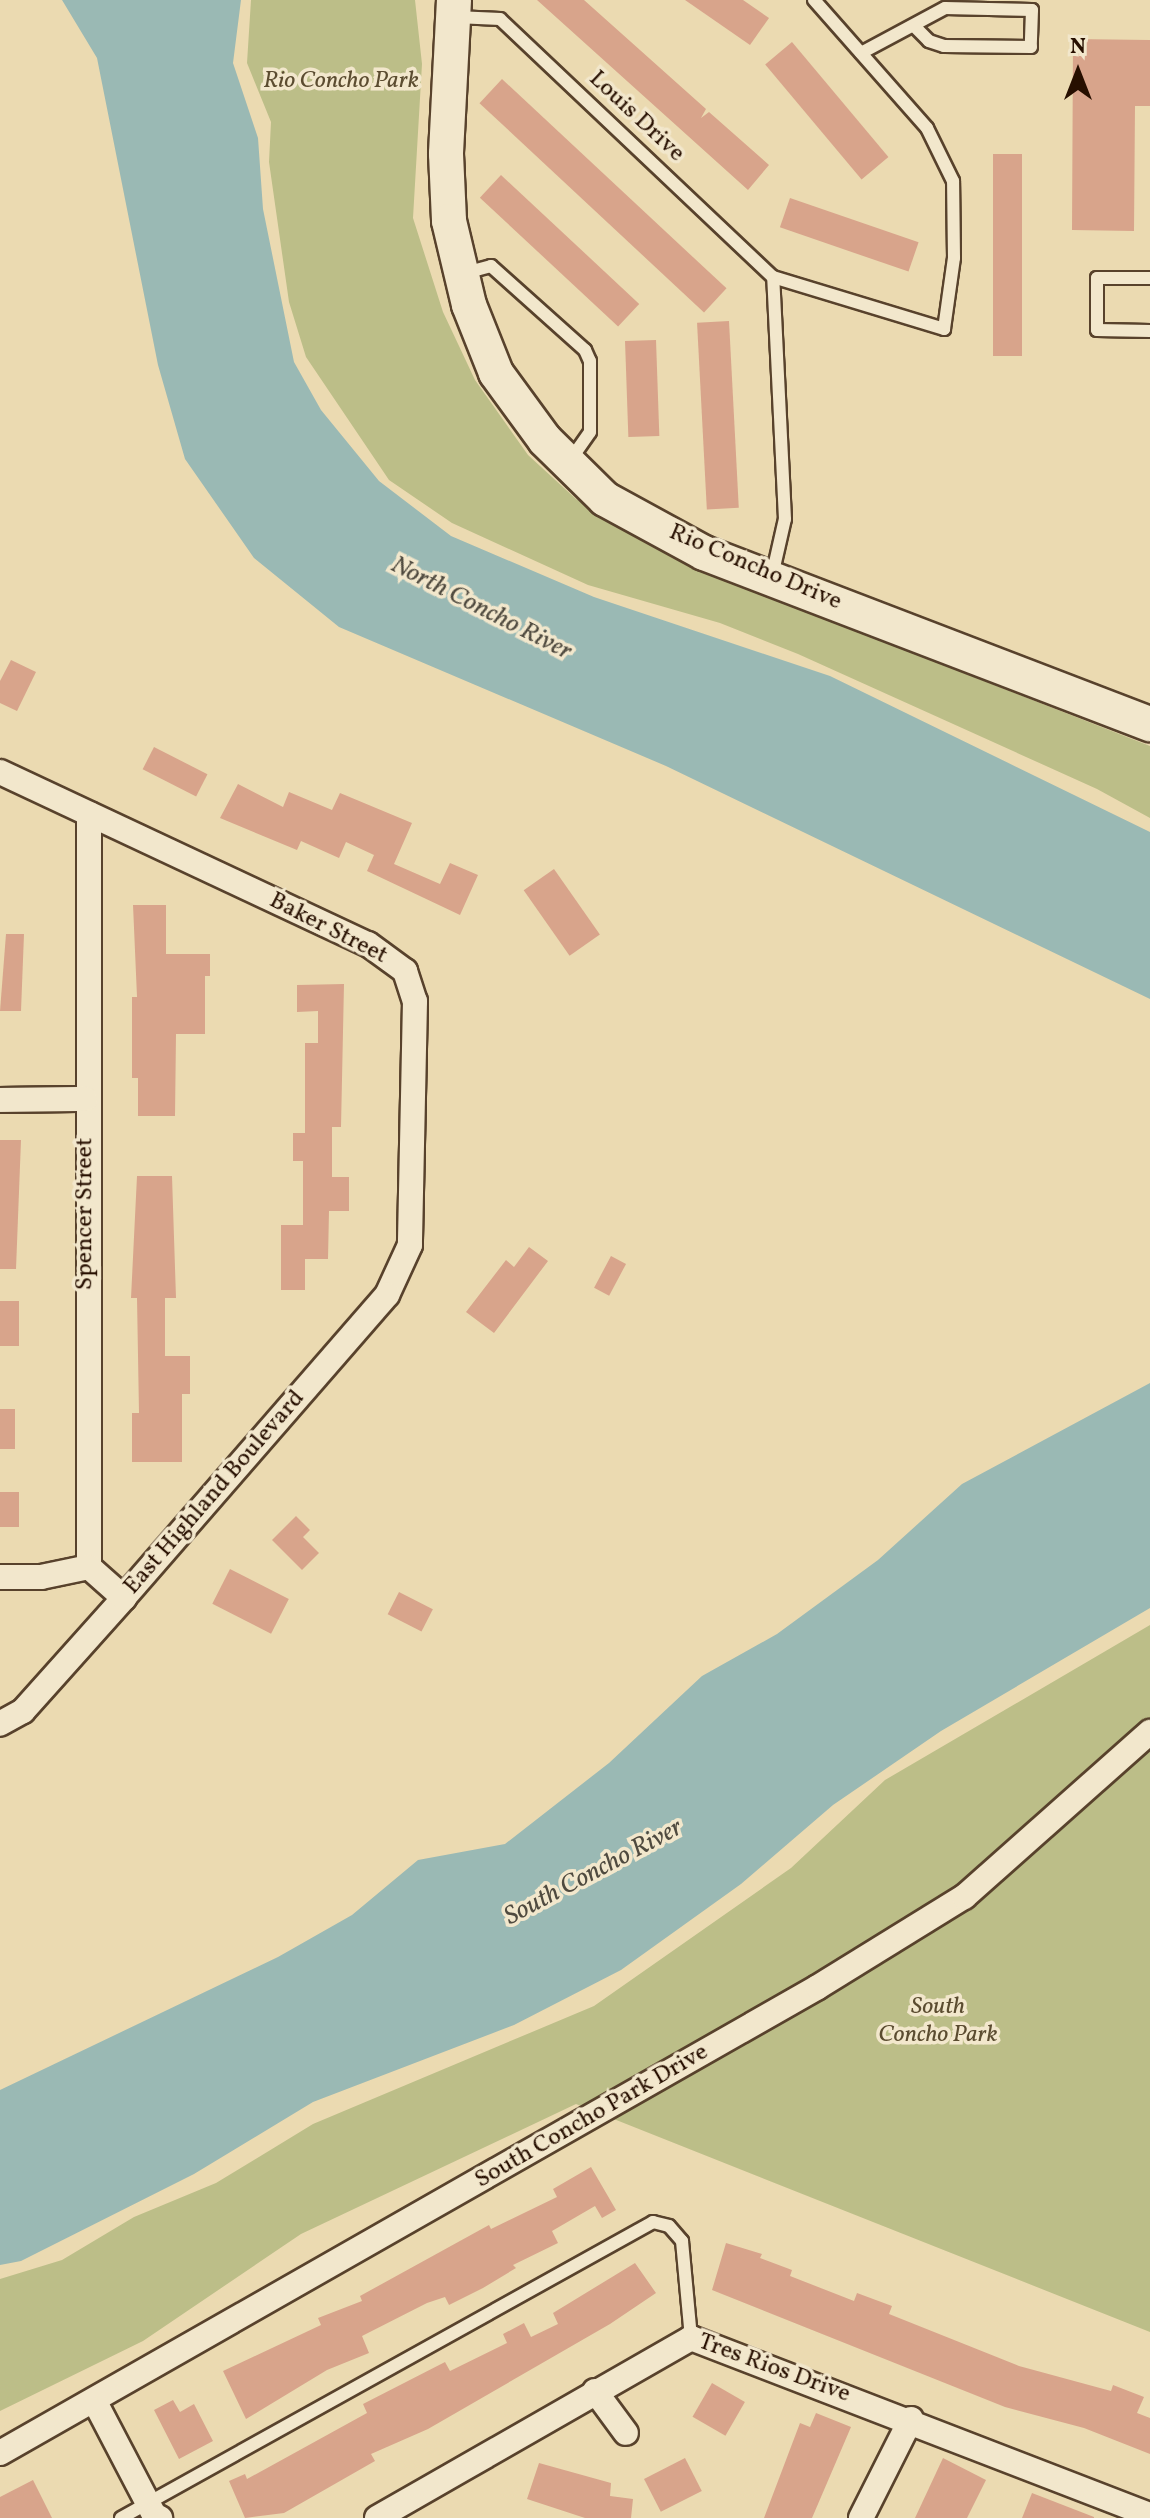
<!DOCTYPE html>
<style>
body{margin:0}
#map{position:relative;width:1150px;height:2518px;overflow:hidden;background:#ebdab1;font-family:Vollkorn,serif}
div>[style]{position:absolute}
[style*='--x']{left:calc(var(--x)*1px);top:calc(var(--y)*1px);width:calc(var(--w)*1px);rotate:calc(var(--a)*1deg)}
.green>*{inset:0;background:#bcbe88}
.water>*{inset:0;background:#9ab9b4}
.building>*{inset:0;background:#d8a48b;transform-origin:0 0}
.roads{filter:drop-shadow(2px 0 #58422c) drop-shadow(-2px 0 #58422c) drop-shadow(0 2px #58422c) drop-shadow(0 -2px #58422c)}
.lane>*{height:12px;margin:-6px;padding:0 6px;transform-origin:6px;border-radius:6px;background:#f2e7cc}
.street>*{height:24px;margin:-12px;padding:0 12px;transform-origin:12px;border-radius:12px;background:#f2e7cc}
.secondary>*{height:34px;margin:-17px;padding:0 17px;transform-origin:17px;border-radius:17px;background:#f2e7cc}
span{translate:-50% -50%;white-space:nowrap;text-align:center;line-height:1.15;-webkit-text-stroke:7px #f2e7cc;paint-order:stroke}
.park-label{font-size:24px;color:#5b4c30;font-style:italic}
.street-label{font-size:24px;color:#270f00}
.water-label{font-size:26px;color:#4f4a3f;font-style:italic}
.north{position:absolute;left:1038px;top:32px;width:80px;height:80px;-webkit-text-stroke:6px #f2e7cc;paint-order:stroke;rotate:0deg;font-size:22px;font-weight:700;line-height:32px;text-align:center;color:#270f00}
.north::after{content:'';display:block;margin:auto;width:28px;height:36px;background:#270f00;clip-path:polygon(50% 0,100% 100%,50% 72%,0 100%)}
</style>
<div id="map">
<div class="green">
<i style="clip-path:polygon(251px 0,415px 0,422px 64px,413px 218px,443px 312px,475px 380px,528px 455px,576px 499px,696px 568px,1150px 746px,1150px 818px,1097px 789px,798px 654px,720px 623px,588px 585px,452px 523px,389px 480px,306px 357px,289px 302px,269px 162px,271px 122px,247px 63px)"></i>
<i style="clip-path:polygon(1150px 1625px,1150px 2332px,576px 2104px,301px 2234px,143px 2341px,0 2411px,0 2279px,62px 2260px,134px 2217px,216px 2183px,313px 2124px,594px 2006px,791px 1868px,885px 1780px)"></i>
</div>
<div class="water">
<i style="clip-path:polygon(62px 0,241px 0,233px 63px,258px 138px,263px 209px,294px 362px,321px 410px,379px 481px,451px 536px,594px 597px,830px 676px,1150px 832px,1150px 999px,666px 766px,339px 627px,254px 558px,185px 459px,158px 365px,97px 58px)"></i>
<i style="clip-path:polygon(1150px 1383px,1150px 1608px,941px 1731px,833px 1805px,741px 1884px,621px 1970px,514px 2025px,313px 2102px,194px 2174px,21px 2261px,0 2265px,0 2090px,278px 1957px,352px 1915px,418px 1860px,505px 1844px,609px 1763px,702px 1676px,777px 1634px,878px 1560px,962px 1484px)"></i>
</div>
<div class="building">
<i style="clip-path:polygon(537px 0,584px 0,706px 109px,701px 118px,709px 112px,769px 165px,748px 190px)"></i>
<i style="clip-path:polygon(685px 0,743px 0,769px 18px,750px 45px)"></i>
<i style="clip-path:polygon(1073px 39px,1150px 40px,1150px 106px,1135px 106px,1134px 231px,1072px 230px)"></i>
<i style="left:792px;top:42px;width:150px;height:35px;rotate:50deg"></i>
<i style="left:502px;top:79px;width:307px;height:33px;rotate:43deg"></i>
<i style="left:993px;top:154px;width:29px;height:202px"></i>
<i style="left:501px;top:175px;width:189px;height:31px;rotate:43deg"></i>
<i style="left:790px;top:198px;width:136px;height:31px;rotate:19deg"></i>
<i style="left:729px;top:321px;width:187px;height:32px;rotate:87deg"></i>
<i style="left:656px;top:340px;width:96px;height:31px;rotate:88deg"></i>
<i style="clip-path:polygon(11px 660px,36px 672px,17px 711px,0 703px,0 681px)"></i>
<i style="left:154px;top:747px;width:60px;height:25px;rotate:27deg"></i>
<i style="clip-path:polygon(238px 784px,283px 807px,289px 792px,332px 810px,340px 793px,412px 823px,394px 864px,440px 884px,450px 863px,478px 875px,460px 915px,367px 871px,374px 855px,346px 842px,339px 858px,301px 841px,297px 850px,220px 818px)"></i>
<i style="left:554px;top:869px;width:80px;height:37px;rotate:55deg"></i>
<i style="clip-path:polygon(133px 905px,166px 905px,166px 954px,210px 954px,210px 976px,205px 976px,205px 1034px,176px 1034px,175px 1116px,138px 1116px,138px 1078px,132px 1078px,132px 997px,137px 997px)"></i>
<i style="clip-path:polygon(6px 934px,24px 934px,21px 1011px,0 1011px)"></i>
<i style="clip-path:polygon(344px 984px,341px 1127px,332px 1127px,332px 1177px,349px 1177px,349px 1211px,329px 1211px,328px 1259px,305px 1259px,305px 1290px,281px 1290px,281px 1225px,303px 1225px,303px 1161px,293px 1161px,293px 1133px,305px 1133px,305px 1043px,318px 1043px,318px 1011px,297px 1012px,297px 985px)"></i>
<i style="clip-path:polygon(0 1140px,21px 1140px,16px 1269px,0 1269px)"></i>
<i style="clip-path:polygon(137px 1176px,172px 1176px,176px 1298px,165px 1298px,165px 1356px,190px 1356px,190px 1394px,182px 1394px,182px 1462px,132px 1462px,132px 1413px,139px 1413px,137px 1298px,131px 1298px)"></i>
<i style="clip-path:polygon(529px 1247px,548px 1261px,494px 1333px,466px 1312px,506px 1260px,514px 1267px)"></i>
<i style="left:611px;top:1256px;width:17px;height:36px;rotate:28deg"></i>
<i style="left:0;top:1301px;width:19px;height:45px"></i>
<i style="left:0;top:1409px;width:15px;height:40px"></i>
<i style="left:0;top:1492px;width:19px;height:35px"></i>
<i style="clip-path:polygon(296px 1516px,310px 1530px,303px 1537px,319px 1553px,302px 1570px,272px 1540px)"></i>
<i style="left:230px;top:1569px;width:66px;height:39px;rotate:27deg"></i>
<i style="left:399px;top:1592px;width:38px;height:25px;rotate:27deg"></i>
<i style="clip-path:polygon(591px 2167px,616px 2210px,602px 2218px,595px 2206px,552px 2231px,558px 2243px,513px 2265px,516px 2268px,483px 2288px,449px 2305px,445px 2297px,427px 2303px,362px 2336px,369px 2353px,327px 2370px,246px 2419px,223px 2371px,321px 2325px,318px 2318px,362px 2301px,360px 2296px,489px 2225px,491px 2229px,557px 2197px,553px 2189px)"></i>
<i style="clip-path:polygon(726px 2243px,762px 2254px,760px 2258px,792px 2270px,790px 2276px,854px 2301px,857px 2293px,892px 2306px,889px 2314px,1019px 2366px,1111px 2391px,1113px 2385px,1144px 2397px,1137px 2413px,1150px 2418px,1150px 2454px,1084px 2428px,1005px 2407px,712px 2290px)"></i>
<i style="clip-path:polygon(635px 2263px,656px 2293px,610px 2324px,428px 2429px,371px 2454px,375px 2461px,284px 2513px,245px 2518px,229px 2481px,245px 2474px,247px 2479px,367px 2413px,363px 2404px,445px 2362px,450px 2371px,507px 2343px,503px 2334px,524px 2323px,531px 2337px,558px 2324px,553px 2313px)"></i>
<i style="left:712px;top:2383px;width:38px;height:39px;rotate:30deg"></i>
<i style="clip-path:polygon(173px 2400px,180px 2412px,194px 2404px,213px 2441px,179px 2459px,154px 2410px)"></i>
<i style="clip-path:polygon(816px 2413px,851px 2427px,812px 2518px,764px 2518px,800px 2423px,810px 2427px)"></i>
<i style="left:685px;top:2458px;width:37px;height:46px;rotate:63deg"></i>
<i style="clip-path:polygon(943px 2458px,986px 2480px,967px 2518px,915px 2518px)"></i>
<i style="clip-path:polygon(539px 2463px,611px 2483px,610px 2496px,633px 2499px,631px 2518px,585px 2518px,527px 2499px)"></i>
<i style="clip-path:polygon(33px 2480px,52px 2518px,0 2518px,0 2497px)"></i>
<i style="clip-path:polygon(1032px 2493px,1094px 2517px,1094px 2518px,1022px 2518px)"></i>
</div>
<div class="roads">
<div class="lane">
<i style="--x:456;--y:17;--w:44;--a:2.6"></i>
<i style="--x:500;--y:19;--w:376;--a:43.4"></i>
<i style="--x:773;--y:277;--w:179;--a:16.9"></i>
<i style="--x:944;--y:329;--w:72;--a:-82"></i>
<i style="--x:954;--y:258;--w:77;--a:-90.7"></i>
<i style="--x:953;--y:181;--w:59;--a:-116.1"></i>
<i style="--x:927;--y:128;--w:171;--a:-131.4"></i>
<i style="--x:861;--y:53;--w:95;--a:-28.2"></i>
<i style="--x:945;--y:8;--w:87;--a:1.3"></i>
<i style="--x:1032;--y:10;--w:37;--a:92"></i>
<i style="--x:1031;--y:47;--w:87;--a:-179.3"></i>
<i style="--x:944;--y:46;--w:16;--a:-162"></i>
<i style="--x:929;--y:41;--w:20;--a:-135"></i>
<i style="--x:465;--y:273;--w:27;--a:-15"></i>
<i style="--x:491;--y:266;--w:126;--a:41.8"></i>
<i style="--x:585;--y:350;--w:12;--a:66"></i>
<i style="--x:590;--y:361;--w:71;--a:90"></i>
<i style="--x:590;--y:432;--w:33;--a:125"></i>
<i style="--x:1150;--y:278;--w:53;--a:180"></i>
<i style="--x:1097;--y:278;--w:52;--a:90"></i>
<i style="--x:1097;--y:330;--w:53;--a:1.1"></i>
<i style="--x:772;--y:576;--w:58;--a:-77.2"></i>
<i style="--x:785;--y:519;--w:242;--a:-92.8"></i>
<i style="--x:121;--y:2518;--w:609;--a:-29.09"></i>
<i style="--x:653;--y:2222;--w:16;--a:14"></i>
<i style="--x:669;--y:2226;--w:20;--a:49"></i>
<i style="--x:682;--y:2241;--w:97;--a:84.7"></i>
</div>
<div class="street">
<i style="--x:0;--y:772;--w:406;--a:25.1"></i>
<i style="--x:368;--y:944;--w:46;--a:36.1"></i>
<i style="--x:405;--y:971;--w:32;--a:72"></i>
<i style="--x:415;--y:1001;--w:244;--a:91.2"></i>
<i style="--x:410;--y:1245;--w:55;--a:114.7"></i>
<i style="--x:387;--y:1295;--w:401;--a:131"></i>
<i style="--x:124;--y:1598;--w:152;--a:131.8"></i>
<i style="--x:23;--y:1711;--w:26;--a:151"></i>
<i style="--x:89;--y:814;--w:753;--a:90"></i>
<i style="--x:89;--y:1567;--w:47;--a:41.5"></i>
<i style="--x:0;--y:1100;--w:85;--a:-0.7"></i>
<i style="--x:0;--y:1577;--w:41;--a:0"></i>
<i style="--x:41;--y:1577;--w:49;--a:-11.8"></i>
<i style="--x:595;--y:2391;--w:52;--a:53.6"></i>
<i style="--x:95;--y:2402;--w:127;--a:62.4"></i>
<i style="--x:154;--y:2515;--w:7;--a:27"></i>
<i style="--x:0;--y:2453;--w:941;--a:-29.67"></i>
<i style="--x:818;--y:1987;--w:172;--a:-31.7"></i>
<i style="--x:964;--y:1897;--w:249;--a:-41.6"></i>
<i style="--x:377;--y:2518;--w:362;--a:-29.8"></i>
<i style="--x:691;--y:2338;--w:492;--a:21.1"></i>
<i style="--x:861;--y:2518;--w:111;--a:-63.2"></i>
</div>
<div class="secondary">
<i style="--x:454;--y:0;--w:154;--a:93"></i>
<i style="--x:446;--y:154;--w:67;--a:87.4"></i>
<i style="--x:449;--y:221;--w:86;--a:76.6"></i>
<i style="--x:469;--y:305;--w:73;--a:68.3"></i>
<i style="--x:496;--y:373;--w:83;--a:53.8"></i>
<i style="--x:545;--y:440;--w:84;--a:44.5"></i>
<i style="--x:605;--y:499;--w:113;--a:28.6"></i>
<i style="--x:704;--y:553;--w:478;--a:21"></i>
</div>
</div>
<div class="park-label">
<span style="left:341px;top:82px">Rio Concho Park</span>
<span style="left:938px;top:2022px">South<br>Concho Park</span>
</div>
<div class="street-label">
<span style="left:636px;top:117px;rotate:43deg">Louis Drive</span>
<span style="left:755px;top:568px;rotate:23deg">Rio Concho Drive</span>
<span style="left:328px;top:929px;rotate:27deg">Baker Street</span>
<span style="left:86px;top:1214px;rotate:-90deg">Spencer Street</span>
<span style="left:215px;top:1493px;rotate:-49deg">East Highland Boulevard</span>
<span style="left:592px;top:2117px;rotate:-30deg">South Concho Park Drive</span>
<span style="left:774px;top:2369px;rotate:20deg">Tres Rios Drive</span>
</div>
<div class="water-label">
<span style="left:481px;top:609px;rotate:27deg">North Concho River</span>
<span style="left:594px;top:1873px;rotate:-28deg">South Concho River</span>
</div>
<div class="north">N</div>
</div>
